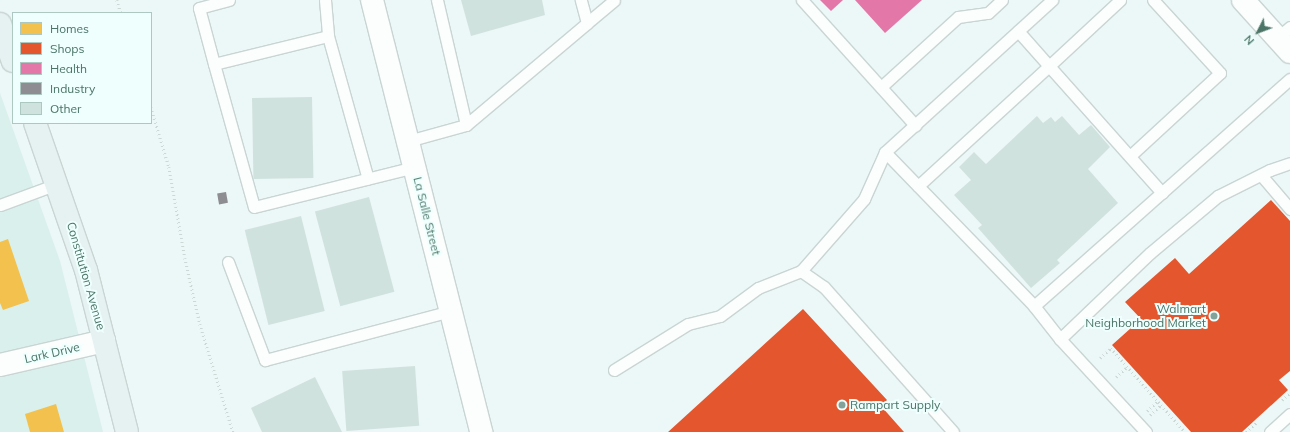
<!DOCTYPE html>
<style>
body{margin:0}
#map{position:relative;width:1290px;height:432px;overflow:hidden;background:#ecf7f7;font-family:Mulish,sans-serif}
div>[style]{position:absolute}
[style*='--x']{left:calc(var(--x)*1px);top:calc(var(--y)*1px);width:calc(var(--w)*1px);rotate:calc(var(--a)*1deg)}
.residential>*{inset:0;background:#daf0ed}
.homes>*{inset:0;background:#f2c14e}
.shops>*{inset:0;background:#e4572e}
.health>*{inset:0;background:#e377a8}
.industry>*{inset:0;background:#8d8d92;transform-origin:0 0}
.building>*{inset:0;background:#d0e2de;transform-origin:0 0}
.path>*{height:2.5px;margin-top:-1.25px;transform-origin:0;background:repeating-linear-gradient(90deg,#ccd8d5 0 1px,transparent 0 4px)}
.roads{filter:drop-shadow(1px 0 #c9d5d3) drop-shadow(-1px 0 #c9d5d3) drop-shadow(0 1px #c9d5d3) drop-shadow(0 -1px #c9d5d3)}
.service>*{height:11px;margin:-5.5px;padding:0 5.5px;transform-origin:5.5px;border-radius:5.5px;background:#fcfefe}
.minor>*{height:22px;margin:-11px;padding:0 11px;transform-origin:11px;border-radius:11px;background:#fcfefe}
.primary>*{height:22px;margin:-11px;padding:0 11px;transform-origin:11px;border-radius:11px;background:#e6f2f2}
.dots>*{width:11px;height:11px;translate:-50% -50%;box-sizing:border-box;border:2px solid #eefffd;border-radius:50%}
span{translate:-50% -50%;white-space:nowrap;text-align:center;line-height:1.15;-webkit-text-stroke:4px #eefffd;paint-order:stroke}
.street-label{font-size:12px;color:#4c7568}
.poi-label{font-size:12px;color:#4c7568}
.right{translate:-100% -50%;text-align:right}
.left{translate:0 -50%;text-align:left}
.legend{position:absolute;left:12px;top:12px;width:140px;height:112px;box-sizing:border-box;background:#eefffd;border:1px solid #adc8c1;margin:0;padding:5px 7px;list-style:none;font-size:12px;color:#4c7568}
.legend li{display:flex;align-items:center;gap:8px;height:20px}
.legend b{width:20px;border:1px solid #adc8c1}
.north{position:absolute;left:1238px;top:12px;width:40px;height:40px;-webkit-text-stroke:3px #eefffd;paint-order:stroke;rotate:228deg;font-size:11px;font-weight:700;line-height:16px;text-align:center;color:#4c7568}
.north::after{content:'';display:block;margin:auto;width:14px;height:18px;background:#4c7568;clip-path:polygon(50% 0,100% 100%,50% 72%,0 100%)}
</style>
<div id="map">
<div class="residential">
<i style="clip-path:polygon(0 93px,60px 261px,103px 432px,0 432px)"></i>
</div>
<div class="homes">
<i style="clip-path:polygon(8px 239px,29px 301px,3px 310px,0 303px,0 242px)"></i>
<i style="clip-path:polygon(56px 404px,64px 432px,30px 432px,25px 414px)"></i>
</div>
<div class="shops">
<i style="clip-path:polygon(1271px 200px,1290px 221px,1290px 371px,1279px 380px,1288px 390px,1242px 432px,1191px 432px,1112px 345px,1141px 319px,1125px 302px,1175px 258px,1189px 274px)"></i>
<i style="clip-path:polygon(803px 309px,887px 400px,881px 406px,904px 432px,668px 432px)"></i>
</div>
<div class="health">
<i style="clip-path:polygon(820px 0,843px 0,831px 11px)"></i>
<i style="clip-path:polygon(855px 0,922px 0,885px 33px)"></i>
</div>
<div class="industry">
<i style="left:226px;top:192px;width:11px;height:9px;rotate:80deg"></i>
</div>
<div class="building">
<i style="clip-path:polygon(461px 0,542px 0,545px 15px,471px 36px)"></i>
<i style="left:312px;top:97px;width:81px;height:60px;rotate:89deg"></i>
<i style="clip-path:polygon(1037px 116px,1043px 123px,1051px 117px,1055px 122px,1062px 116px,1079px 135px,1091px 125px,1110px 147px,1088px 169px,1118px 203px,1057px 260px,1060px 263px,1031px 288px,978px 228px,982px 225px,954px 195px,971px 180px,959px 167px,974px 152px,986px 164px)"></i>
<i style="left:369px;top:197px;width:98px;height:56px;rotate:75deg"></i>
<i style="left:301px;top:216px;width:98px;height:58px;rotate:76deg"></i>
<i style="left:415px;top:366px;width:60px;height:73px;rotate:86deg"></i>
<i style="clip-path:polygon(315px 377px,342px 432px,262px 432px,251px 408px)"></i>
</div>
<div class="path">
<i style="--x:117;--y:0;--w:14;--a:73"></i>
<i style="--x:151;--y:107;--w:63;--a:73.3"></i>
<i style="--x:169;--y:167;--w:92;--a:80"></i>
<i style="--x:185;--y:258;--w:68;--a:77.2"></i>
<i style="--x:200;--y:324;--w:113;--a:73"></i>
<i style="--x:1100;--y:358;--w:15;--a:-42"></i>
<i style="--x:1111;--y:348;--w:112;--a:48.6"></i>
<i style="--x:1116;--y:377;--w:15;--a:-42"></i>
<i style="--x:1282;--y:400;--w:11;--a:-41"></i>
<i style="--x:1147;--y:411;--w:15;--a:-42"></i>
<i style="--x:1150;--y:415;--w:15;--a:-42"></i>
<i style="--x:1246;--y:432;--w:15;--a:-42"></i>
</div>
<div class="roads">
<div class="service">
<i style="--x:325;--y:0;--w:36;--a:85"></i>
<i style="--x:328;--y:36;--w:148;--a:74.4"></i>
<i style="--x:437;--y:0;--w:128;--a:76.9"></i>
<i style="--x:802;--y:0;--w:169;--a:47.9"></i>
<i style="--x:587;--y:23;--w:35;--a:-40"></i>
<i style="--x:1018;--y:31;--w:47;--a:48.5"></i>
<i style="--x:1049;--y:66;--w:97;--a:-42.9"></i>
<i style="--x:328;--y:36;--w:117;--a:166.2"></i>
<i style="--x:214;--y:64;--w:148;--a:74.4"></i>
<i style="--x:254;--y:207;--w:165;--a:-14"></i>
<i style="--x:1277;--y:38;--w:17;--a:-40"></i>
<i style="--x:214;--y:64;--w:58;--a:-105"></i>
<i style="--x:199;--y:8;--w:31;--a:-15"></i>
<i style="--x:881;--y:87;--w:104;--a:-42.3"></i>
<i style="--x:958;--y:17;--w:30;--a:-8"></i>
<i style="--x:988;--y:13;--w:19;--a:-43"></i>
<i style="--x:408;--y:141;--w:60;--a:-15.4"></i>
<i style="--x:466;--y:125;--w:158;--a:-40.1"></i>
<i style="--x:587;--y:23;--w:24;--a:-105"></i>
<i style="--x:885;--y:152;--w:214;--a:45.9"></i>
<i style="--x:1131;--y:155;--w:121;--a:-42.7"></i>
<i style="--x:1220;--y:73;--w:99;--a:-132.5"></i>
<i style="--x:1261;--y:175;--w:45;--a:49.5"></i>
<i style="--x:918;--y:186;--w:178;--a:-42.5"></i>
<i style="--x:1049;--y:66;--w:170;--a:48.3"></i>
<i style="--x:0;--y:205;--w:61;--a:-20.2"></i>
<i style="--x:228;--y:262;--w:105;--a:69.3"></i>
<i style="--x:265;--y:360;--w:192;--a:-14.8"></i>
<i style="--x:801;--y:271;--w:96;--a:-48.8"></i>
<i style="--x:864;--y:199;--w:51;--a:-65.9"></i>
<i style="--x:885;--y:152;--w:226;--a:-42.3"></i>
<i style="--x:1060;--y:339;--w:42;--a:-128.2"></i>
<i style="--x:1034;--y:306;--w:342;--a:-41.6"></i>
<i style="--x:614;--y:370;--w:87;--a:-31.9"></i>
<i style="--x:688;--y:324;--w:33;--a:-14"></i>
<i style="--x:720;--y:316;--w:47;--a:-36.4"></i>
<i style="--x:758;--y:288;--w:46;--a:-21.6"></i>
<i style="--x:801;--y:271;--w:28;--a:35"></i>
<i style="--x:824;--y:287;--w:194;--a:48.3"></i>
<i style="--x:1146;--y:432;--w:127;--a:-132.8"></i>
<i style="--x:1060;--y:339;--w:124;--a:-43.7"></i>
<i style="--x:1150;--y:253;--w:89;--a:-40"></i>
<i style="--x:1218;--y:196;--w:58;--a:-26.6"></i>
<i style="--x:1270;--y:170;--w:21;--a:-19"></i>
<i style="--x:1270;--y:432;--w:27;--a:-42"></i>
</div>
<div class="minor">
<i style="--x:372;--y:0;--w:446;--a:75.8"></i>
<i style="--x:1243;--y:0;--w:70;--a:47.9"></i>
<i style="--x:0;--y:365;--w:107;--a:-13"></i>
</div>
<div class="primary">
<i style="--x:0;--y:24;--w:39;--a:71"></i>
<i style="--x:35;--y:123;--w:156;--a:70.9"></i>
<i style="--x:86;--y:270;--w:167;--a:75.8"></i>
</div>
</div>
<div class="dots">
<i style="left:1214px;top:316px;background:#84a29a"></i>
<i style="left:842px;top:405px;background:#84a29a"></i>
</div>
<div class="street-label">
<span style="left:427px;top:216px;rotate:76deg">La Salle Street</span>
<span style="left:86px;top:276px;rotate:74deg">Constitution Avenue</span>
<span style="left:52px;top:353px;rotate:-13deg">Lark Drive</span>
</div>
<div class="poi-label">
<span class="right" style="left:1206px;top:316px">Walmart<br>Neighborhood Market</span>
<span class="left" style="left:850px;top:405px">Rampart Supply</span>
</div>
<ul class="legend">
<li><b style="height:11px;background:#f2c14e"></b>Homes</li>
<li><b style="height:11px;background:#e4572e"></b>Shops</li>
<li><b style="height:11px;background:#e377a8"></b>Health</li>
<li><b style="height:11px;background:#8d8d92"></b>Industry</li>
<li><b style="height:11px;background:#d0e2de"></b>Other</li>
</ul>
<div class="north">N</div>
</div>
